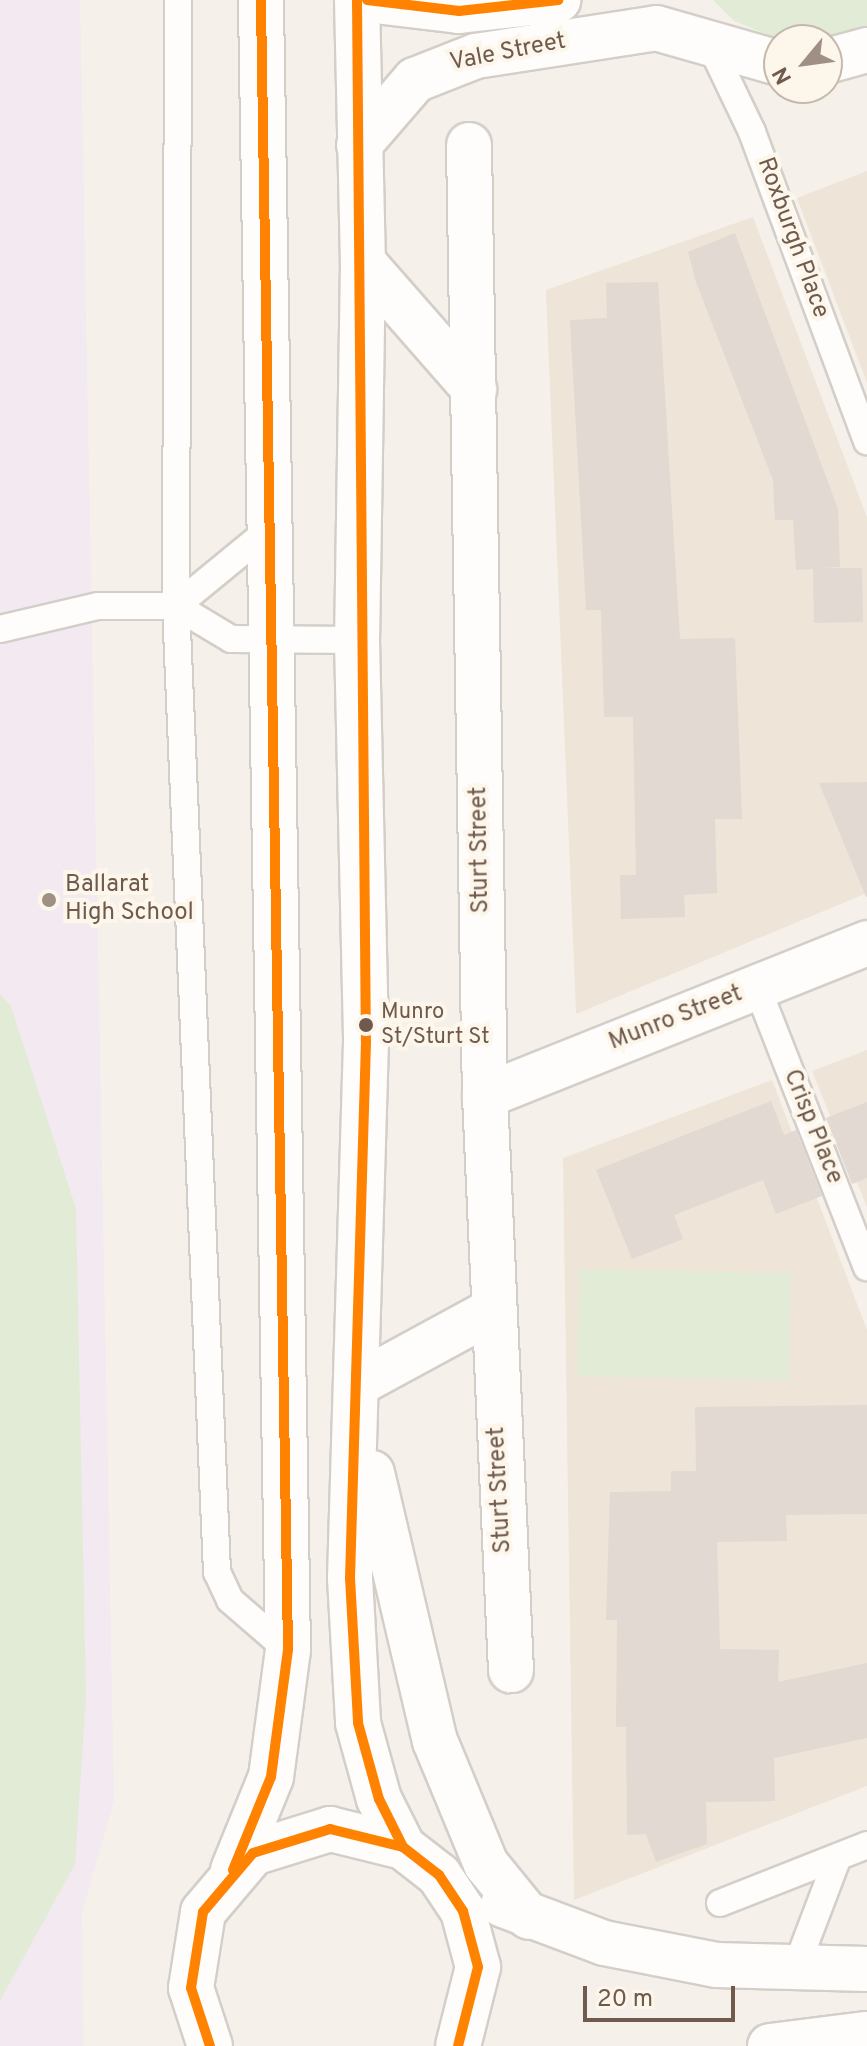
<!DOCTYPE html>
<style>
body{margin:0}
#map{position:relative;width:867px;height:2046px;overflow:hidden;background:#f5f1ea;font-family:Overpass,sans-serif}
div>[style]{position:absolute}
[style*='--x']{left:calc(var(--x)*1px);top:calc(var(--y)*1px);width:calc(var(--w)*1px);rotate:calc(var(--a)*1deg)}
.residential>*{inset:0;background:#eee4d8}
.education>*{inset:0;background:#f2e9f1}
.green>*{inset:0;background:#e2ebd6;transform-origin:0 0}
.building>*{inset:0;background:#e1d9d2}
.roads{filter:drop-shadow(2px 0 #d4cec8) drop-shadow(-2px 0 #d4cec8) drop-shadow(0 2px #d4cec8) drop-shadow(0 -2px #d4cec8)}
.lane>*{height:26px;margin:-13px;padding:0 13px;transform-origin:13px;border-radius:13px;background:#fefdfc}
.street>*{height:44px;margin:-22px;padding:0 22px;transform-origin:22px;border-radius:22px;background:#fefdfc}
.secondary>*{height:44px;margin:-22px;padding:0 22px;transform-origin:22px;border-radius:22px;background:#fefdfc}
.bus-1>*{height:10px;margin:-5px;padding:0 5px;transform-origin:5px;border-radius:5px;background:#ff8200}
.dots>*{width:22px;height:22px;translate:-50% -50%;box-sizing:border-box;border:4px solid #fdf6eb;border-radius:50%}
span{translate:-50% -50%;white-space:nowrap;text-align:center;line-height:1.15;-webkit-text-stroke:8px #fdf6eb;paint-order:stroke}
.bus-label{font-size:22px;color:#705a4d}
.left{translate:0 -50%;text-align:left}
.street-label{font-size:24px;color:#705a4d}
.poi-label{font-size:24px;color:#705a4d}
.north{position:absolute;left:763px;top:24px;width:80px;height:80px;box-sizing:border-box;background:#fdf6eb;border:2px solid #c5b8ac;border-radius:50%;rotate:241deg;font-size:22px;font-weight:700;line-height:32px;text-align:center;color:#705a4d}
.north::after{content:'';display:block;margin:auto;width:28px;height:36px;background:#9f8f84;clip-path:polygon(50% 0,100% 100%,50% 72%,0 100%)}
.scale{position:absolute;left:583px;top:1986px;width:152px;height:36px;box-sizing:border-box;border:4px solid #705a4d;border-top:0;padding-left:10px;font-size:24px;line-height:28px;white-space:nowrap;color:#705a4d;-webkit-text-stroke:6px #fdf6eb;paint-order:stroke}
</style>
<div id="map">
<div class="residential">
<i style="clip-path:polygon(867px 171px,867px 383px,797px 198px)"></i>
<i style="clip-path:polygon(753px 217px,867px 517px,867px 893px,576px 1014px,546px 290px)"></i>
<i style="clip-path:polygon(867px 1050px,867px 1207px,812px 1071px)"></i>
<i style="clip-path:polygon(772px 1080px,867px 1330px,867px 1786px,574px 1900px,563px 1158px)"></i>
</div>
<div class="education">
<i style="clip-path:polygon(0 0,80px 0,114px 1801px,82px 1912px,83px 2046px,0 2046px)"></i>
</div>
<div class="green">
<i style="clip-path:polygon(713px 0,867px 0,867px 29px,814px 40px,771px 36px,734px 21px)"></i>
<i style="clip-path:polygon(0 994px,11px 1006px,76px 1209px,86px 1697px,75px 1864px,0 2001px)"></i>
<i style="left:791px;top:1273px;width:107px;height:212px;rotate:91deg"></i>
</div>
<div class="building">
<i style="clip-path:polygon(735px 233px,838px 509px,840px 567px,823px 568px,862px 568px,863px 622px,814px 623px,813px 569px,796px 570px,793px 520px,775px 520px,773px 480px,696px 282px,688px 252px)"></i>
<i style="clip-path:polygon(658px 282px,680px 639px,735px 638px,742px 819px,715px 819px,717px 893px,684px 895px,685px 917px,621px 919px,620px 875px,636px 875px,633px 717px,604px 717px,601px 610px,586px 610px,570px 320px,607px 318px,606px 283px)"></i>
<i style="clip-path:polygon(867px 782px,867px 897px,866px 897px,819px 783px)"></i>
<i style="clip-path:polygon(771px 1101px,784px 1135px,796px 1130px,822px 1196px,776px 1214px,763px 1180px,674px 1215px,683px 1239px,632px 1259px,596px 1170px)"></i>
<i style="clip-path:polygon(867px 1102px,867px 1178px,852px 1184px,826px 1118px)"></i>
<i style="clip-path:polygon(867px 1405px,867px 1514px,786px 1515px,787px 1541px,717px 1542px,720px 1649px,779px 1650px,778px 1682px,867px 1663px,867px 1738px,774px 1758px,775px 1801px,706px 1802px,707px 1844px,656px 1862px,646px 1834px,627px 1835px,626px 1727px,616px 1727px,617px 1620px,606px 1620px,610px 1492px,671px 1491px,671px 1471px,696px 1471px,695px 1407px)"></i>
</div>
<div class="roads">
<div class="lane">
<i style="--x:178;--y:0;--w:606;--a:90.19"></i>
<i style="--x:176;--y:606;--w:967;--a:87.57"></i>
<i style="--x:217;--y:1572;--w:31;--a:65"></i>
<i style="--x:230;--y:1600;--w:77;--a:40.8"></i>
<i style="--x:708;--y:40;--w:102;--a:64.4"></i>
<i style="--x:752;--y:132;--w:330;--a:69.6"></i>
<i style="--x:176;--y:606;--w:64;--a:31"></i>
<i style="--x:231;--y:639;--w:126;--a:0.5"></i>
<i style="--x:0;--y:629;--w:101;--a:-13.2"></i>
<i style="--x:98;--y:606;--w:78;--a:0"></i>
<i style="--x:176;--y:606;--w:123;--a:-39.4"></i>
<i style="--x:757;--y:987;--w:301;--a:68.6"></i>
<i style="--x:720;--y:1903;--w:158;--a:-21.5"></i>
<i style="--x:795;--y:1970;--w:121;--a:-69.2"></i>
</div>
<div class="street">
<i style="--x:367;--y:0;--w:93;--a:6.8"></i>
<i style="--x:459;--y:11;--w:100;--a:-6.3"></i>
<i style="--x:827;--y:61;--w:41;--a:-15.4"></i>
<i style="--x:359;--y:145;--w:86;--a:-49.3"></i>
<i style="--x:415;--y:80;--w:66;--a:-21.5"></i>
<i style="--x:476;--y:56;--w:182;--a:-8.8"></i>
<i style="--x:656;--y:28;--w:128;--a:15.9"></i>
<i style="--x:469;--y:145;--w:951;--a:89.04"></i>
<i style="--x:485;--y:1096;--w:575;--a:87.41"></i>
<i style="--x:363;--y:262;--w:169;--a:48.8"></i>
<i style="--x:485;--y:1096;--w:412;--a:-21.8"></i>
<i style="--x:361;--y:1382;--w:149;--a:-28.5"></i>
</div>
<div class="secondary">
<i style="--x:357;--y:0;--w:262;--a:88.7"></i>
<i style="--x:363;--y:262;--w:378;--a:90.9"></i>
<i style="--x:357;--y:640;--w:402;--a:88.7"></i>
<i style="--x:366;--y:1042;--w:536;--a:91.71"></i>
<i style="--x:350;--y:1578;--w:145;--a:86.8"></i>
<i style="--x:358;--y:1723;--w:79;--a:74.6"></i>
<i style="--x:379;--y:1799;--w:54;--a:63.4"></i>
<i style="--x:372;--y:1473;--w:275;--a:76.8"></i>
<i style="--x:435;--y:1741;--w:133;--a:67.5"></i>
<i style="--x:486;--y:1864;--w:68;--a:50.9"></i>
<i style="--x:233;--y:1870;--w:100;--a:-67.8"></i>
<i style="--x:271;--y:1777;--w:128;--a:-82.4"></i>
<i style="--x:288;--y:1650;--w:1650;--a:-90.94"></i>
<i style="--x:503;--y:1905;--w:108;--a:20.6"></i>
<i style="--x:604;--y:1943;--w:114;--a:11.1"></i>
<i style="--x:716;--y:1965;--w:151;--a:1.5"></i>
<i style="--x:210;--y:2046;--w:61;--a:-108.1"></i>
<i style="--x:191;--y:1988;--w:77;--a:-81"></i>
<i style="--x:203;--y:1912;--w:77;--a:-49.7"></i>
<i style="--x:253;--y:1853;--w:81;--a:-17.3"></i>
<i style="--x:330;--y:1829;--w:75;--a:13.9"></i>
<i style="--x:403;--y:1847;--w:46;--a:37.9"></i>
<i style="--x:439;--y:1875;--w:43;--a:56.3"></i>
<i style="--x:463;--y:1911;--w:58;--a:75"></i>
<i style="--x:478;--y:1967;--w:81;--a:104.2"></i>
<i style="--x:770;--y:2046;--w:98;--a:-7.1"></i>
</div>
</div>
<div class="bus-1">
<i style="--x:357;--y:0;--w:1042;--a:89.51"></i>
<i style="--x:366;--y:1042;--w:536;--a:91.71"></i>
<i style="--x:350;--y:1578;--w:145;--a:86.8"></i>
<i style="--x:358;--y:1723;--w:79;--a:74.6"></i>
<i style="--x:379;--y:1799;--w:54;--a:63.4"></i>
<i style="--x:367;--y:0;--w:93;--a:6.8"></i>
<i style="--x:459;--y:11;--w:100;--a:-6.3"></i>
<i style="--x:233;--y:1870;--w:100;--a:-67.8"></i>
<i style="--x:271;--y:1777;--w:128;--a:-82.4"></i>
<i style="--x:288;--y:1650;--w:1650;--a:-90.94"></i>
<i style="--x:210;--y:2046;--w:61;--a:-108.1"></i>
<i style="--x:191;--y:1988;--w:77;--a:-81"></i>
<i style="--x:203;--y:1912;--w:77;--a:-49.7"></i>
<i style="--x:253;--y:1853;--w:81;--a:-17.3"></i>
<i style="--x:330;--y:1829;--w:75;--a:13.9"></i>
<i style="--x:403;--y:1847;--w:46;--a:37.9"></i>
<i style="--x:439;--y:1875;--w:43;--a:56.3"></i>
<i style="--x:463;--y:1911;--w:58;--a:75"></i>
<i style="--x:478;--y:1967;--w:81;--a:104.2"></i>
</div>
<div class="dots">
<i style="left:49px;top:900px;background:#9f8f84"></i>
<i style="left:366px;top:1025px;background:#705a4d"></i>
</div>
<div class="bus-label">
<span class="left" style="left:381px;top:1025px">Munro<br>St/Sturt St</span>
</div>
<div class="street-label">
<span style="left:508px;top:53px;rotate:-11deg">Vale Street</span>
<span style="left:792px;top:238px;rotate:70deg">Roxburgh Place</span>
<span style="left:481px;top:850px;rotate:-91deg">Sturt Street</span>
<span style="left:676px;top:1019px;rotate:-21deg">Munro Street</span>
<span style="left:812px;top:1127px;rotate:68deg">Crisp Place</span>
<span style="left:501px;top:1490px;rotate:-93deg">Sturt Street</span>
</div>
<div class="poi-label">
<span class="left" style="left:65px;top:900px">Ballarat<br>High School</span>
</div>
<div class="north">N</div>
<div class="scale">20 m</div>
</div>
